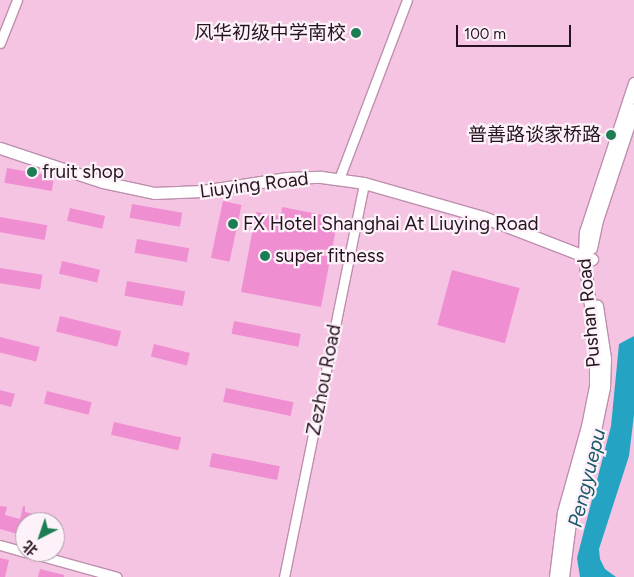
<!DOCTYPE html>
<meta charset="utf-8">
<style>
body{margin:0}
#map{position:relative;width:634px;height:577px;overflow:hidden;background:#f5c4e3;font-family:Figtree,"Noto Sans SC",sans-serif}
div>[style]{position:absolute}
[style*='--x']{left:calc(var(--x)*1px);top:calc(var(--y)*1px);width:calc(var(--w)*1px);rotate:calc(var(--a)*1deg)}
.water>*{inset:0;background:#25a3c3}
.building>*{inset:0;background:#ef8ed0;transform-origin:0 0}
.roads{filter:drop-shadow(1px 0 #bd8fad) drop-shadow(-1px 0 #bd8fad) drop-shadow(0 1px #bd8fad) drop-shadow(0 -1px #bd8fad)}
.street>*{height:9px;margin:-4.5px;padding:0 4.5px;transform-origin:4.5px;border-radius:4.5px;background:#fff}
.secondary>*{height:11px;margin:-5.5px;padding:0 5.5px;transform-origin:5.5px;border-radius:5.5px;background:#fff}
.dots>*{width:14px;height:14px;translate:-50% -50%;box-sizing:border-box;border:2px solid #fdf2f9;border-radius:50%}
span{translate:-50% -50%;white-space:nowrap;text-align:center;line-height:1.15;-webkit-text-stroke:4.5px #fdf2f9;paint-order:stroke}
.poi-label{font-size:19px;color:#261520}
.right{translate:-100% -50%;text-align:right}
.left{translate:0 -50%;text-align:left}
.street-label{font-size:19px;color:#261520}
.water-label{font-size:20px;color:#185869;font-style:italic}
.north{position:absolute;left:15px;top:512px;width:50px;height:50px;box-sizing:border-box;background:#fdf2f9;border:1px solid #a79aa2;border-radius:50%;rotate:221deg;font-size:14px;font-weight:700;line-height:20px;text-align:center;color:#261520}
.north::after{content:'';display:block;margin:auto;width:18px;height:22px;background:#1c7d55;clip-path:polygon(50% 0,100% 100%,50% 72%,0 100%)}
.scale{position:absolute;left:456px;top:25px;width:115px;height:22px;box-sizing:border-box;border:2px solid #261520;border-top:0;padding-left:6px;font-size:15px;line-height:18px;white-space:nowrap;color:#261520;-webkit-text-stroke:4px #fdf2f9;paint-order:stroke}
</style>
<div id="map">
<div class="water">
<i style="clip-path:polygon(634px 336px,634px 415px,629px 456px,599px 549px,600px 559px,605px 569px,616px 577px,580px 577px,577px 558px,611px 426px,619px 344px)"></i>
</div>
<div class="building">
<i style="left:7px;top:168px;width:48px;height:15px;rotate:10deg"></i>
<i style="left:223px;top:201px;width:19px;height:58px;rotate:12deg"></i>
<i style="left:132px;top:204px;width:51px;height:14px;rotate:10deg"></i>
<i style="clip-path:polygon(282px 207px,338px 218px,321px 307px,241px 292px,256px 212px,281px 216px)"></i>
<i style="left:70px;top:208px;width:36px;height:13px;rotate:13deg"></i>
<i style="left:0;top:217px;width:48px;height:15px;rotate:10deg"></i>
<i style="left:137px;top:239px;width:53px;height:14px;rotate:10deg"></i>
<i style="left:62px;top:261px;width:39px;height:13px;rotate:13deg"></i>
<i style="left:0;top:268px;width:43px;height:15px;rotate:9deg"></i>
<i style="left:452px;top:270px;width:70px;height:57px;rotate:15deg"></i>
<i style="left:127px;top:281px;width:59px;height:15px;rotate:10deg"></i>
<i style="left:60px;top:316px;width:63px;height:16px;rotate:14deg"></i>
<i style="left:234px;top:321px;width:68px;height:13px;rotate:11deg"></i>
<i style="left:0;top:337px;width:41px;height:15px;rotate:14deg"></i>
<i style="left:154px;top:344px;width:37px;height:13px;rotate:14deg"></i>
<i style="left:226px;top:388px;width:69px;height:14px;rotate:12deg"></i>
<i style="clip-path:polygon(0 390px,15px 394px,11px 407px,0 404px)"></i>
<i style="left:47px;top:391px;width:46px;height:13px;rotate:14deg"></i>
<i style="left:114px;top:422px;width:69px;height:13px;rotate:13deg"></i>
<i style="left:212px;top:453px;width:69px;height:14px;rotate:11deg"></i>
<i style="clip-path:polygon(0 506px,7px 507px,5px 515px,20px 519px,23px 506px,25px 506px,25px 512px,45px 517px,43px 522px,25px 522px,25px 536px,0 529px)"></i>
<i style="clip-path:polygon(0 558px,9px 560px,5px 577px,0 577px)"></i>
<i style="clip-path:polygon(40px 569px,64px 575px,64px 577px,38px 577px)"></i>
</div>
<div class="roads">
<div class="street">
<i style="--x:0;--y:43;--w:46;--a:-68.4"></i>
<i style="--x:339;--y:179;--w:191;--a:-69.2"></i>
<i style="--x:0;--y:545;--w:26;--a:16"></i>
<i style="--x:27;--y:552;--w:93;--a:15.5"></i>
<i style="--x:284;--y:577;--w:402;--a:-78.5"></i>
</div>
<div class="secondary">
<i style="--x:0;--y:148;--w:108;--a:18.3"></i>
<i style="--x:103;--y:182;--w:52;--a:12.2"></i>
<i style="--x:154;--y:193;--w:48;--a:-2.4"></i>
<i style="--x:202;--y:191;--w:86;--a:-8.7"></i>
<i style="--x:287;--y:178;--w:34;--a:-2"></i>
<i style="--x:321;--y:177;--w:43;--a:7.9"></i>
<i style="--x:364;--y:183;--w:124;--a:15.9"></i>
<i style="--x:483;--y:217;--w:117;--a:21.1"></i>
<i style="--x:591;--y:248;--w:29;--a:-78"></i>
<i style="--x:597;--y:220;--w:117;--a:-71.6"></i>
<i style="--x:555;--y:577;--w:65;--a:-83"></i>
<i style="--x:563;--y:512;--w:89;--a:-74.4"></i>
<i style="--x:587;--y:426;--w:41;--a:-78.7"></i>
<i style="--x:595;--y:386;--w:40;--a:-90"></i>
<i style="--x:595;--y:346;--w:90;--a:-97"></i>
<i style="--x:584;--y:257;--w:25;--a:-88"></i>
<i style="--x:585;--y:232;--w:157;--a:-71.8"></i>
<i style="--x:563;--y:577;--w:64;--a:-82.8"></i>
<i style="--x:571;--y:514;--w:77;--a:-73.4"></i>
<i style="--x:593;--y:440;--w:54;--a:-78.3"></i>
<i style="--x:604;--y:387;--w:29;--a:-88"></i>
<i style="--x:605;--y:358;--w:53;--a:-98.7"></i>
</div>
</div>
<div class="dots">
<i style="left:356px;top:33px;background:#1c7d55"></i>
<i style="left:611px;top:135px;background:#1c7d55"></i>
<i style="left:32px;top:172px;background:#1c7d55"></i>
<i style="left:233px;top:224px;background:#1c7d55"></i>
<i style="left:265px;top:256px;background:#1c7d55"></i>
</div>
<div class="poi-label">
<span class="right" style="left:346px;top:33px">风华初级中学南校</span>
<span class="right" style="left:601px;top:135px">普善路谈家桥路</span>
<span class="left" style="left:42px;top:172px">fruit shop</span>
<span class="left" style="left:243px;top:224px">FX Hotel Shanghai At Liuying Road</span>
<span class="left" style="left:275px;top:256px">super fitness</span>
</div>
<div class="street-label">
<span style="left:254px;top:185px;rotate:-7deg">Liuying Road</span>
<span style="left:589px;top:313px;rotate:-95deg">Pushan Road</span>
<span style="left:324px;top:380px;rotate:-79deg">Zezhou Road</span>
</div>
<div class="water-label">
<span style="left:587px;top:478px;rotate:-76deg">Pengyuepu</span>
</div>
<div class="north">北</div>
<div class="scale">100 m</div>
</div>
